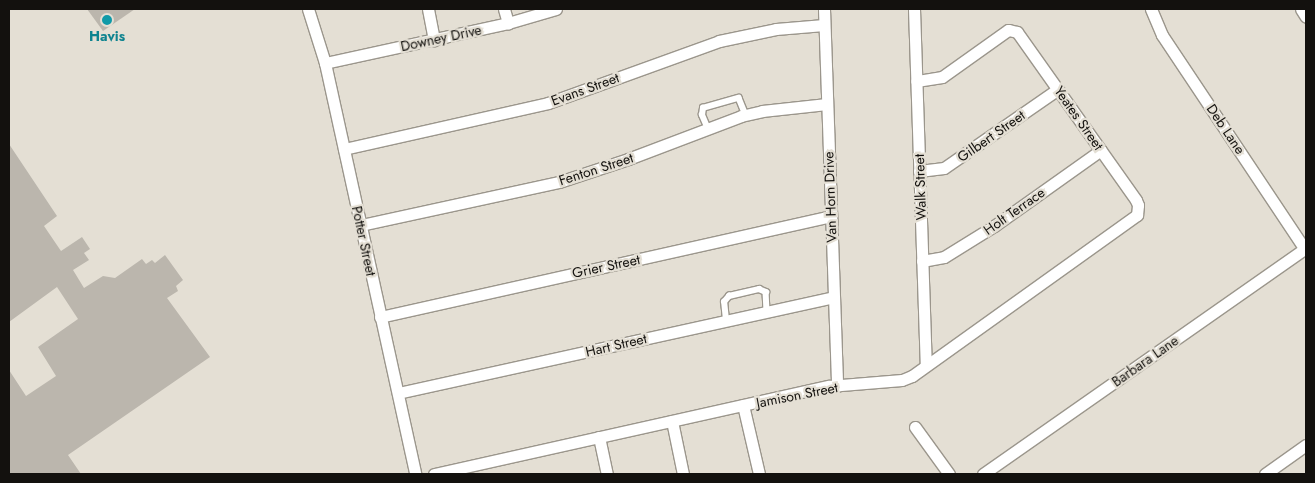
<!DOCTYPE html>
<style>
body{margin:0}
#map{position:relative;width:1315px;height:483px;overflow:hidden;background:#e4dfd4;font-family:Jost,sans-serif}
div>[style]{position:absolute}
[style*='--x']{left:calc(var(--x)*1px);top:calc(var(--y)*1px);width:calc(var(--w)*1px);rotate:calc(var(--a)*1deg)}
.building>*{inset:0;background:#bbb6ad}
.roads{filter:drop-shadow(1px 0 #9b968c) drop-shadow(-1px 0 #9b968c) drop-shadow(0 1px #9b968c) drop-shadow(0 -1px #9b968c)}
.lane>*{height:5.5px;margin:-2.75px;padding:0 2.75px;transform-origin:2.75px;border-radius:2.75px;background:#fff}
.street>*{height:11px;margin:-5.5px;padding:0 5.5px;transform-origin:5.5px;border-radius:5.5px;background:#fff}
.dots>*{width:14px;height:14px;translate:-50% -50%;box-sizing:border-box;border:2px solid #e4dfd4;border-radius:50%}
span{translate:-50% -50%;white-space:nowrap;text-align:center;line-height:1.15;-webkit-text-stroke:4.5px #e4dfd4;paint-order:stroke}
.culture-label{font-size:14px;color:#0d838f;font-weight:700}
.street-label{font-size:14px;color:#13110e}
.frame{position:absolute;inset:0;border:10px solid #13110e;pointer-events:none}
</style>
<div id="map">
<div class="building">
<i style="clip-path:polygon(87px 9px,135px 9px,103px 31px)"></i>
<i style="clip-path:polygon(9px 144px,57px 216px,44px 226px,61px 251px,82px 237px,90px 249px,84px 253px,89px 260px,73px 270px,84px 288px,103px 276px,115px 278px,142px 259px,146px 264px,152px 260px,155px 263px,165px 255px,183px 280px,176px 286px,178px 291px,167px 298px,210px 357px,68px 455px,81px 474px,9px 474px,9px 370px,26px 396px,56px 376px,38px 347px,78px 319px,57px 287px,9px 322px)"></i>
</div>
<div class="roads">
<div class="lane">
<i style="--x:707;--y:127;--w:13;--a:-113"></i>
<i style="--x:702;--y:115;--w:7;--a:-82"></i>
<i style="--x:703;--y:108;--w:37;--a:-16"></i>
<i style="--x:739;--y:98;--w:18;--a:68"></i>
<i style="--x:726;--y:320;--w:18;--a:-96"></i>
<i style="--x:724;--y:302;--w:8;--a:-50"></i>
<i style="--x:729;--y:296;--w:31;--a:-13"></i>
<i style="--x:759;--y:289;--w:8;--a:23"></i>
<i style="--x:766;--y:292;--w:19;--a:87"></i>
</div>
<div class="street">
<i style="--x:308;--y:9;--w:57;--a:72.5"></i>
<i style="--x:325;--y:63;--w:421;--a:77.6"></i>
<i style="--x:428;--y:9;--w:32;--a:79"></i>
<i style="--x:504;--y:9;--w:15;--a:74"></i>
<i style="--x:824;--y:9;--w:377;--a:88"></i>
<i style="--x:914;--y:9;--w:356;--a:88.1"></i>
<i style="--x:1151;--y:9;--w:28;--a:67"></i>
<i style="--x:1162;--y:35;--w:256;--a:56.3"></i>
<i style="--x:1301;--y:9;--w:9;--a:58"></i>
<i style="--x:325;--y:63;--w:187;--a:-12.3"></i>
<i style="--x:508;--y:23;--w:50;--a:-16.3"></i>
<i style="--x:344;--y:149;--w:209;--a:-12.7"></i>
<i style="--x:548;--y:103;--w:182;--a:-19.9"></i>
<i style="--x:719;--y:41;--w:58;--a:-11.9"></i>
<i style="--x:776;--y:29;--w:48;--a:-4.8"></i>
<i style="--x:919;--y:171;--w:25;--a:-7"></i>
<i style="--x:944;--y:168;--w:139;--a:-34.7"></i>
<i style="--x:361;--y:225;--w:203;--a:-12.3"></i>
<i style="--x:559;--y:182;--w:73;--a:-18.4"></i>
<i style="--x:628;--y:159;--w:121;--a:-20.8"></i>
<i style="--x:741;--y:116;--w:22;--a:-13"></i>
<i style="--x:762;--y:111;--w:65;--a:-6.1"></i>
<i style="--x:922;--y:261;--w:22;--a:-10"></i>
<i style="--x:944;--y:257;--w:59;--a:-31.8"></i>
<i style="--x:994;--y:226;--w:131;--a:-35.4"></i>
<i style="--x:380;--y:317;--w:462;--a:-12.6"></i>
<i style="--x:398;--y:393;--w:446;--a:-12.4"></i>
<i style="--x:743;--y:405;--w:71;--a:76.9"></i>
<i style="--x:672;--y:421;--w:54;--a:78.3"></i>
<i style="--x:915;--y:427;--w:58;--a:54.1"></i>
<i style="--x:599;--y:437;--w:38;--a:78"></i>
<i style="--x:434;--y:474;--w:405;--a:-12.6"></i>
<i style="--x:829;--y:386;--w:73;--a:-4.7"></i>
<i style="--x:902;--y:380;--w:11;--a:-22"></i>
<i style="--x:912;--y:376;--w:277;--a:-35.6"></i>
<i style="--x:1137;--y:215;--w:10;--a:-84"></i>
<i style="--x:1138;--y:205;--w:5;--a:-112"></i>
<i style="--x:1136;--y:200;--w:206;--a:-125.3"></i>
<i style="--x:1017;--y:32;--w:9;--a:-167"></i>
<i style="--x:1008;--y:30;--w:81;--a:144.5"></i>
<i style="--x:942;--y:77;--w:26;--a:171"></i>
<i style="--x:983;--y:474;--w:394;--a:-35"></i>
<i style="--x:1265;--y:474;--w:50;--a:-35.3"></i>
</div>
</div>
<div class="dots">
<i style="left:107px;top:20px;background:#0f9aa8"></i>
</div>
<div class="culture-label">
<span style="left:107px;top:36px">Havis</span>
</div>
<div class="street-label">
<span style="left:441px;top:38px;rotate:-12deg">Downey Drive</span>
<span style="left:585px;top:89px;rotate:-20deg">Evans Street</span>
<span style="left:1079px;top:118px;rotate:55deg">Yeates Street</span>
<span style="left:1226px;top:129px;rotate:56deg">Deb Lane</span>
<span style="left:991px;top:136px;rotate:-35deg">Gilbert Street</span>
<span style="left:596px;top:169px;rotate:-18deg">Fenton Street</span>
<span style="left:920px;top:187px;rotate:-92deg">Walk Street</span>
<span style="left:830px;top:197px;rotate:-92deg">Van Horn Drive</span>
<span style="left:1014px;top:211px;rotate:-35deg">Holt Terrace</span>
<span style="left:364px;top:241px;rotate:78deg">Potter Street</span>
<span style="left:606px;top:266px;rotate:-12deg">Grier Street</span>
<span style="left:616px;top:345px;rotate:-13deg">Hart Street</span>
<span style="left:1145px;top:361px;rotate:-35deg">Barbara Lane</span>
<span style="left:797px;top:395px;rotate:-11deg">Jamison Street</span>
</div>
<div class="frame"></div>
</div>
